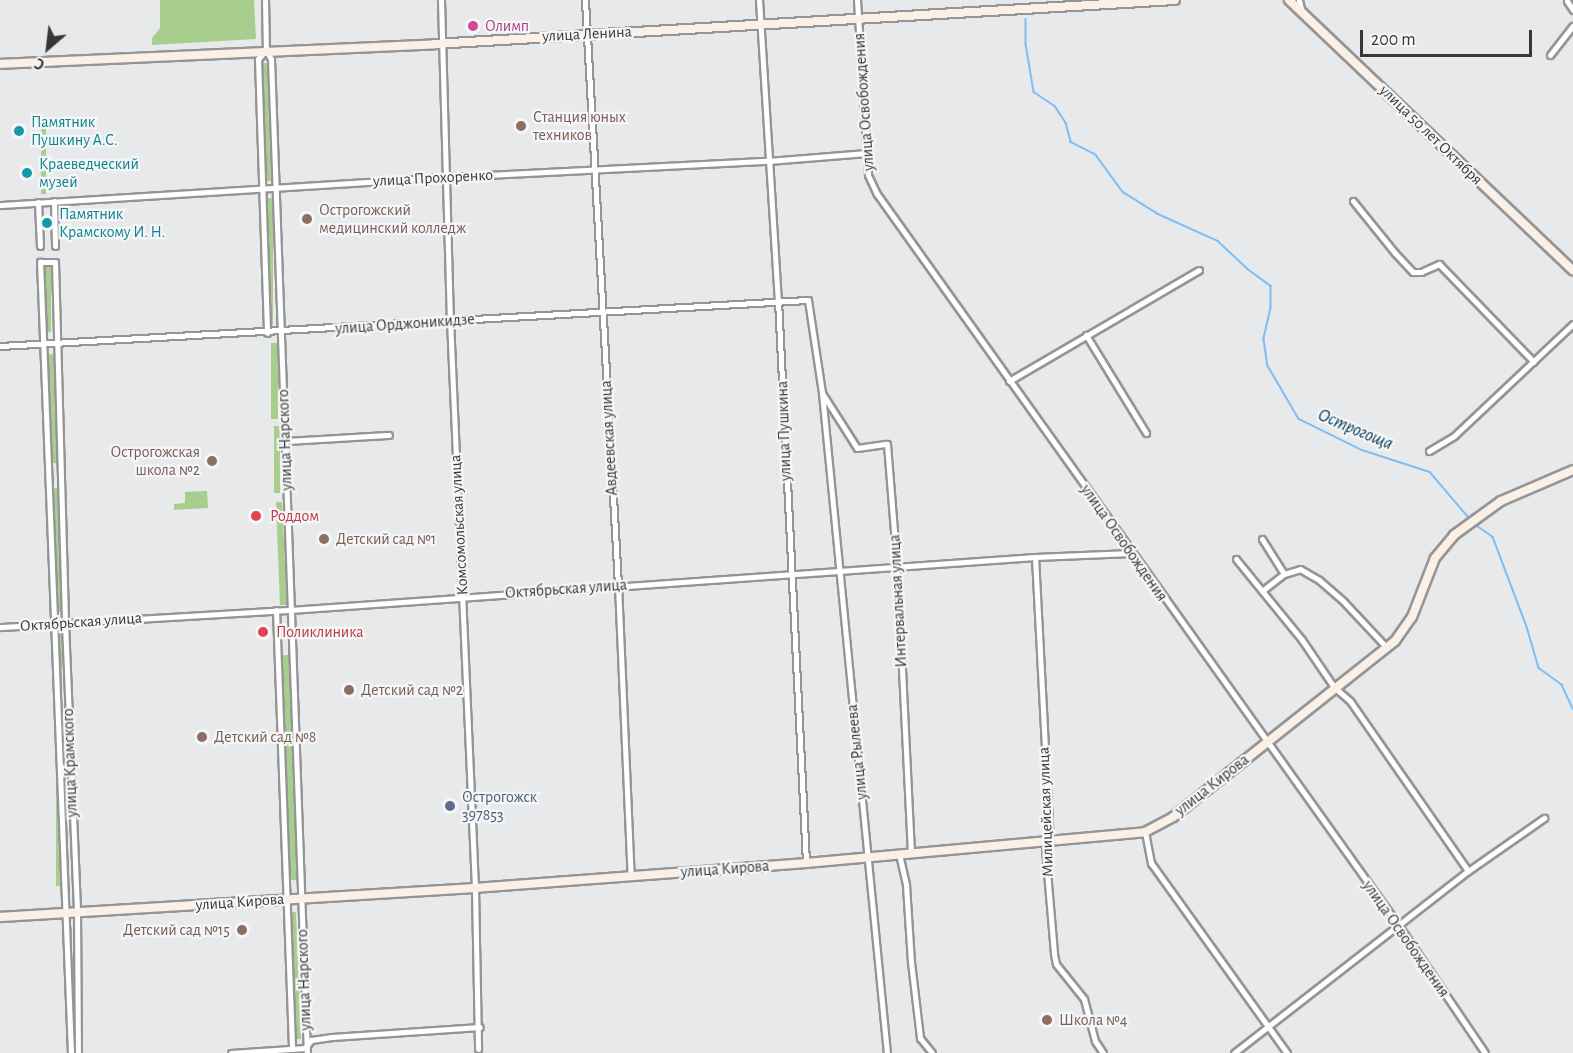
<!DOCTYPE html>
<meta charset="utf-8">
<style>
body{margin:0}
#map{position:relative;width:1573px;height:1053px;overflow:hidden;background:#e8e9ea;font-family:"Alegreya Sans",sans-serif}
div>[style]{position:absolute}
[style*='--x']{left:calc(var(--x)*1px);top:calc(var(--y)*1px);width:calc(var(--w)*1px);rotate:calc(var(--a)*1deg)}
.green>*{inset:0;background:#a8ce8e;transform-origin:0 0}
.stream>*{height:1.5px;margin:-0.75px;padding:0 0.75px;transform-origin:0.75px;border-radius:0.75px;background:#7cbef5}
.roads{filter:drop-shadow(2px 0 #959597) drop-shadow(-2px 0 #959597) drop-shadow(0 2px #959597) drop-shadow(0 -2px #959597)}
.minor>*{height:5px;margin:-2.5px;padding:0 2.5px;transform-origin:2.5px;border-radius:2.5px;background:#fff}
.secondary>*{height:8px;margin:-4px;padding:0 4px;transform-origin:4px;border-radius:4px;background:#fbf0e6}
.dots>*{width:16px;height:16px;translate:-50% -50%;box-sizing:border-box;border:3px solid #f5f6f7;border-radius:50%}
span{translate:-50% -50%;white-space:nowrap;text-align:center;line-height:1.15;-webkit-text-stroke:4.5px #f5f6f7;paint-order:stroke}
.hotel-label{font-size:16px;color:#b23c85}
.left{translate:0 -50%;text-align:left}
.street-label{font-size:16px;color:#373737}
.education-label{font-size:16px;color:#785e54}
.right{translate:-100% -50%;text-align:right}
.culture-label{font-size:16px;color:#0d838f}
.health-label{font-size:16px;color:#be3a42}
.service-label{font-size:16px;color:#4e5e75}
.water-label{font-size:18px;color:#043a5d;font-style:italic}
.north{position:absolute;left:18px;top:18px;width:60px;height:60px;-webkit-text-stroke:4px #f5f6f7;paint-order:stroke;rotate:208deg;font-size:16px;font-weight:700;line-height:24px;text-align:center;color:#373737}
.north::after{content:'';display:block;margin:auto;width:21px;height:27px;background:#373737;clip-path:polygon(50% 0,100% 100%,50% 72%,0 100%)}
.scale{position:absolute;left:1360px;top:30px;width:172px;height:27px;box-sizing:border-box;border:3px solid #373737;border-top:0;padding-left:8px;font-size:18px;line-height:21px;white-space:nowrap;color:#373737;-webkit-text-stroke:4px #f5f6f7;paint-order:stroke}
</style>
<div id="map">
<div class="green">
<i style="clip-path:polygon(160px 0,254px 0,256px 39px,152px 45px,152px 38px,160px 28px)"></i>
<i style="clip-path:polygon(261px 63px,267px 63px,271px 181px,264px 181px)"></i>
<i style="left:41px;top:119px;width:5px;height:75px"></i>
<i style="left:264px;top:198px;width:9px;height:127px"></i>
<i style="left:45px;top:266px;width:6px;height:66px"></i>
<i style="left:271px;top:343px;width:7px;height:76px"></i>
<i style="left:54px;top:354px;width:109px;height:6px;rotate:88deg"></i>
<i style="left:274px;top:426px;width:6px;height:67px"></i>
<i style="clip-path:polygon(57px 488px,62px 612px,55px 612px,51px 489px)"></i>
<i style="clip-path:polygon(207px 491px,208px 508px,174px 510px,174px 504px,185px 503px,185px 492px)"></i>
<i style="clip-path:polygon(276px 502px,282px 502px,287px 605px,280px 605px)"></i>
<i style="left:56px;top:633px;width:6px;height:253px"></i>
<i style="clip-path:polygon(281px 655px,289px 655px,298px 880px,288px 880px)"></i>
<i style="clip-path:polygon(289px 912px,296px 912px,301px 1039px,295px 1039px)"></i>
<i style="left:67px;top:927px;width:5px;height:114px"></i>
</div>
<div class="stream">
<i style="--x:1026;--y:19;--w:25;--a:90"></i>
<i style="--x:1026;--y:44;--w:49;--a:80.5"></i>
<i style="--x:1034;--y:92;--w:25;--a:34"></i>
<i style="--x:1055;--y:106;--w:20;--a:57"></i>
<i style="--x:1066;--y:123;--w:20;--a:75"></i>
<i style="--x:1071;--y:142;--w:28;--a:27"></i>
<i style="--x:1096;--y:155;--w:46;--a:53.9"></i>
<i style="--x:1123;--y:192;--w:39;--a:32"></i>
<i style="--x:1156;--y:213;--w:68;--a:24.3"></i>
<i style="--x:1218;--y:241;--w:42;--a:43.1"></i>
<i style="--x:1249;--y:270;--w:27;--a:36"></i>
<i style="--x:1271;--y:286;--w:22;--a:90"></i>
<i style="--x:1271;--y:308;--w:32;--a:103"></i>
<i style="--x:1264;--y:339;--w:27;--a:82"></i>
<i style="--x:1268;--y:366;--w:61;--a:59.7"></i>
<i style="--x:1299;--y:419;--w:70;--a:26.2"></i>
<i style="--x:1362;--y:450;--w:71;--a:17.9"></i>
<i style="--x:1430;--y:472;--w:62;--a:49.6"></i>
<i style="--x:1476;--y:525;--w:21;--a:35"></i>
<i style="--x:1493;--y:537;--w:96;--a:69.3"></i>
<i style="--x:1527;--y:627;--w:43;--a:73.7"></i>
<i style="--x:1539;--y:668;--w:29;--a:36"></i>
<i style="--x:1562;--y:685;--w:26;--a:65"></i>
</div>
<div class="roads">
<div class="minor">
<i style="--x:265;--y:0;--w:50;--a:88.9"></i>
<i style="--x:266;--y:50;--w:10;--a:61"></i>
<i style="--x:271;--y:59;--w:995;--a:87.93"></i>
<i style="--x:441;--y:0;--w:320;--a:88.4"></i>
<i style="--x:450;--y:320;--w:569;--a:87.48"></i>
<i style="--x:475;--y:888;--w:161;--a:88.9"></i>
<i style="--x:585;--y:0;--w:586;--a:86.77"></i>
<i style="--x:618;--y:585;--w:292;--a:87.5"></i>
<i style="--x:759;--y:0;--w:301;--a:86.4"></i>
<i style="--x:778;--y:300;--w:564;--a:87.15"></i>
<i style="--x:857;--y:0;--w:175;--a:86.4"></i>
<i style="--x:868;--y:175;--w:21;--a:65"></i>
<i style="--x:877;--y:194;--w:899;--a:54.51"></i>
<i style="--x:1399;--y:926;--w:153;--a:55.9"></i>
<i style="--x:1299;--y:0;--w:9;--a:77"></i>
<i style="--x:1567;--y:1;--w:11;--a:56"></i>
<i style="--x:265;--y:51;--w:11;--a:131"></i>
<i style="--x:258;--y:59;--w:274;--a:88.1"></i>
<i style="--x:1550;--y:55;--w:37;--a:-52"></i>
<i style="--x:54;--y:201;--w:45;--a:88.7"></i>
<i style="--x:1353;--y:201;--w:67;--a:51.1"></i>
<i style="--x:1395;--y:253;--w:26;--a:47"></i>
<i style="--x:1413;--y:272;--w:8;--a:0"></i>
<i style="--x:1421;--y:272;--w:20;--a:-24"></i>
<i style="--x:1439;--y:264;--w:136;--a:45.9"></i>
<i style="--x:38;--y:202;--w:44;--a:87.4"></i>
<i style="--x:0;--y:205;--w:449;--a:-3.6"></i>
<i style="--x:448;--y:177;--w:320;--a:-2.9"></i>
<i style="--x:768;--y:161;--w:99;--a:-4.6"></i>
<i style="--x:1086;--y:335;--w:115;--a:58.5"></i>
<i style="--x:0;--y:346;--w:809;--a:-3.26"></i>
<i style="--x:808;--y:300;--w:94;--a:81.4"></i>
<i style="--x:822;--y:393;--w:663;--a:84.38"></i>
<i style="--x:1009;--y:381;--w:220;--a:-30.3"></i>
<i style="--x:822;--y:393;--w:65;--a:57.5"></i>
<i style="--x:857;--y:448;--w:30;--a:-8"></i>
<i style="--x:887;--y:444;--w:123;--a:85.4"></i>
<i style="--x:897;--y:567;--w:286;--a:87.2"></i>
<i style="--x:285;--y:441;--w:104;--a:-3.3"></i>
<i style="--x:1429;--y:451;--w:29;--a:-31"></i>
<i style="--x:1454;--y:436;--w:163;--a:-43.3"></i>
<i style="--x:1262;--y:539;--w:41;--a:57.8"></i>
<i style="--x:1035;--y:557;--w:283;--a:87"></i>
<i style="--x:1050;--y:840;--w:9;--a:122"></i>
<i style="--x:1045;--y:848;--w:106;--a:85.1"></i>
<i style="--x:1054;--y:954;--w:10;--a:79"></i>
<i style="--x:1056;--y:964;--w:45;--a:51.3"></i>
<i style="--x:1084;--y:999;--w:43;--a:75.3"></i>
<i style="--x:1095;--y:1041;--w:14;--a:56"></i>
<i style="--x:1236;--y:559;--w:104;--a:50.8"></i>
<i style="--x:1302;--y:640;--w:57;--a:55.8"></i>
<i style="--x:1334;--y:687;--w:21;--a:41"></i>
<i style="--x:1350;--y:701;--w:207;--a:55.2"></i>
<i style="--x:1262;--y:591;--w:28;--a:-38"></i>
<i style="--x:1284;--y:574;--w:17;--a:-17"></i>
<i style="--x:1300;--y:569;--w:22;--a:30"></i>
<i style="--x:1319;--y:580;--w:33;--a:41"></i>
<i style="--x:1344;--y:602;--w:63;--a:46.9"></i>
<i style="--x:276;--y:610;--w:439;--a:87.9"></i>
<i style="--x:0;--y:627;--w:290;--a:-3.4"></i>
<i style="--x:290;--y:610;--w:747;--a:-4.07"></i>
<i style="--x:1035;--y:557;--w:96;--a:-2.4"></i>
<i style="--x:1145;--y:832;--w:32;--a:79"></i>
<i style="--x:1151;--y:863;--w:234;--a:54.4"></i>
<i style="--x:899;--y:854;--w:32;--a:77"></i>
<i style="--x:906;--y:885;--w:77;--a:86.3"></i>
<i style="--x:911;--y:962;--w:77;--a:83.2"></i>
<i style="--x:920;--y:1038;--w:19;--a:51"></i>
<i style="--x:71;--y:1053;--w:792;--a:-92.24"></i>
<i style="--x:40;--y:262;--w:15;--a:0"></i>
<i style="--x:55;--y:262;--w:361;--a:88.4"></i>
<i style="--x:65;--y:623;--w:289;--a:87.6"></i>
<i style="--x:77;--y:912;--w:141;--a:89.6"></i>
<i style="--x:231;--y:1053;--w:74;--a:-3.9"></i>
<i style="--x:305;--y:1048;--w:10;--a:-53"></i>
<i style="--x:311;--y:1040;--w:21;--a:-8"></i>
<i style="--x:332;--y:1037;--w:148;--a:-3.9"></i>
<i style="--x:1234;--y:1053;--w:296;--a:-37.9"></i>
<i style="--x:1468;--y:871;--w:93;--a:-34.9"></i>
</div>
<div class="secondary">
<i style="--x:1289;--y:0;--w:392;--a:43.6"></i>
<i style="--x:0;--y:64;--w:434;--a:-2.6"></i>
<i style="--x:434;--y:44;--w:742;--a:-3.4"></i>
<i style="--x:0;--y:917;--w:476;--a:-3.5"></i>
<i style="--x:475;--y:888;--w:332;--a:-4.3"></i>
<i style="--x:806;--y:863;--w:340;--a:-5.2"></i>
<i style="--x:1145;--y:832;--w:32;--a:-28"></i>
<i style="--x:1173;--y:817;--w:283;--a:-38.4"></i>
<i style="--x:1395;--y:641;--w:29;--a:-55"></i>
<i style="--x:1412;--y:617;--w:63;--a:-68.7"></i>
<i style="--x:1435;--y:558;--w:30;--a:-50"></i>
<i style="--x:1454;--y:535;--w:58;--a:-35.9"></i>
<i style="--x:1501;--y:501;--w:78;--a:-23.3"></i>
</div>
</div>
<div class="dots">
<i style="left:473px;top:26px;background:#d1479c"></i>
<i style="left:521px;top:126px;background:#8d6e63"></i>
<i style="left:19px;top:131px;background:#0f9aa8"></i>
<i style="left:27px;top:173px;background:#0f9aa8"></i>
<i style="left:307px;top:219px;background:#8d6e63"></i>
<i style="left:47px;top:223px;background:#0f9aa8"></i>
<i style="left:212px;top:461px;background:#8d6e63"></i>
<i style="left:256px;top:516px;background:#e0444e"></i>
<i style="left:324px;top:539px;background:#8d6e63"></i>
<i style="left:263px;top:632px;background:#e0444e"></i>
<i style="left:349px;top:690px;background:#8d6e63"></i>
<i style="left:202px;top:737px;background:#8d6e63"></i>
<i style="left:450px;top:806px;background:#5c6f8a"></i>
<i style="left:242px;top:930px;background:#8d6e63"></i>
<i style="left:1047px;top:1020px;background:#8d6e63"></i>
</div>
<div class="hotel-label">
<span class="left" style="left:485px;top:26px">Олимп</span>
</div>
<div class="street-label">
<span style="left:587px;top:34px;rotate:-3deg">улица Ленина</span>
<span style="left:864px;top:102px;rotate:-94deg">улица Освобождения</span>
<span style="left:1431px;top:135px;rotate:44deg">улица 50 лет Октября</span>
<span style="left:433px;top:178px;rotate:-3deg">улица Прохоренко</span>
<span style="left:405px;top:324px;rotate:-4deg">улица Орджоникидзе</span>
<span style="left:784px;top:431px;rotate:-92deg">улица Пушкина</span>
<span style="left:609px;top:438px;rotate:-93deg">Авдеевская улица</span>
<span style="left:285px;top:440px;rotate:-92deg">улица Нарского</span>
<span style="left:459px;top:525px;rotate:-93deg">Комсомольская улица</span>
<span style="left:1124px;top:543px;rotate:55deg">улица Освобождения</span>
<span style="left:566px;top:589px;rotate:-4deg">Октябрьская улица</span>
<span style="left:898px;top:601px;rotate:-93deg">Интервальная улица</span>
<span style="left:81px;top:622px;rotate:-4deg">Октябрьская улица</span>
<span style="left:857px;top:752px;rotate:-96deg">улица Рылеева</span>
<span style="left:70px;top:763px;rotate:-92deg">улица Крамского</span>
<span style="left:1212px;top:785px;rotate:-38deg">улица Кирова</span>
<span style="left:1046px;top:812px;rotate:-92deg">Милицейская улица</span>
<span style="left:725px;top:869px;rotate:-4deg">улица Кирова</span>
<span style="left:240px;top:902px;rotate:-4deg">улица Кирова</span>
<span style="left:1406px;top:939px;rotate:55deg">улица Освобождения</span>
<span style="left:304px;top:980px;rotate:-92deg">улица Нарского</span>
</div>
<div class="education-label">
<span class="left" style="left:533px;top:126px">Станция юных<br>техников</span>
<span class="left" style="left:319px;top:219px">Острогожский<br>медицинский колледж</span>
<span class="right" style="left:200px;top:461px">Острогожская<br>школа №2</span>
<span class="left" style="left:336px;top:539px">Детский сад №1</span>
<span class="left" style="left:361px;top:690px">Детский сад №2</span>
<span class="left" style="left:214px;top:737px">Детский сад №8</span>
<span class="right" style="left:230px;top:930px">Детский сад №15</span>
<span class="left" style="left:1059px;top:1020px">Школа №4</span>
</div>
<div class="culture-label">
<span class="left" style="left:31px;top:131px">Памятник<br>Пушкину А.С.</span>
<span class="left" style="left:39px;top:173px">Краеведческий<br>музей</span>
<span class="left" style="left:59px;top:223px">Памятник<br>Крамскому И. Н.</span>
</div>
<div class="health-label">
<span class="left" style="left:270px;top:516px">Роддом</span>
<span class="left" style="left:276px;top:632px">Поликлиника</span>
</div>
<div class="service-label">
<span class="left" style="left:462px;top:806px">Острогожск<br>397853</span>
</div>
<div class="water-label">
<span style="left:1355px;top:430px;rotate:23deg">Острогоща</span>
</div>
<div class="north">С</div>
<div class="scale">200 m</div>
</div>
